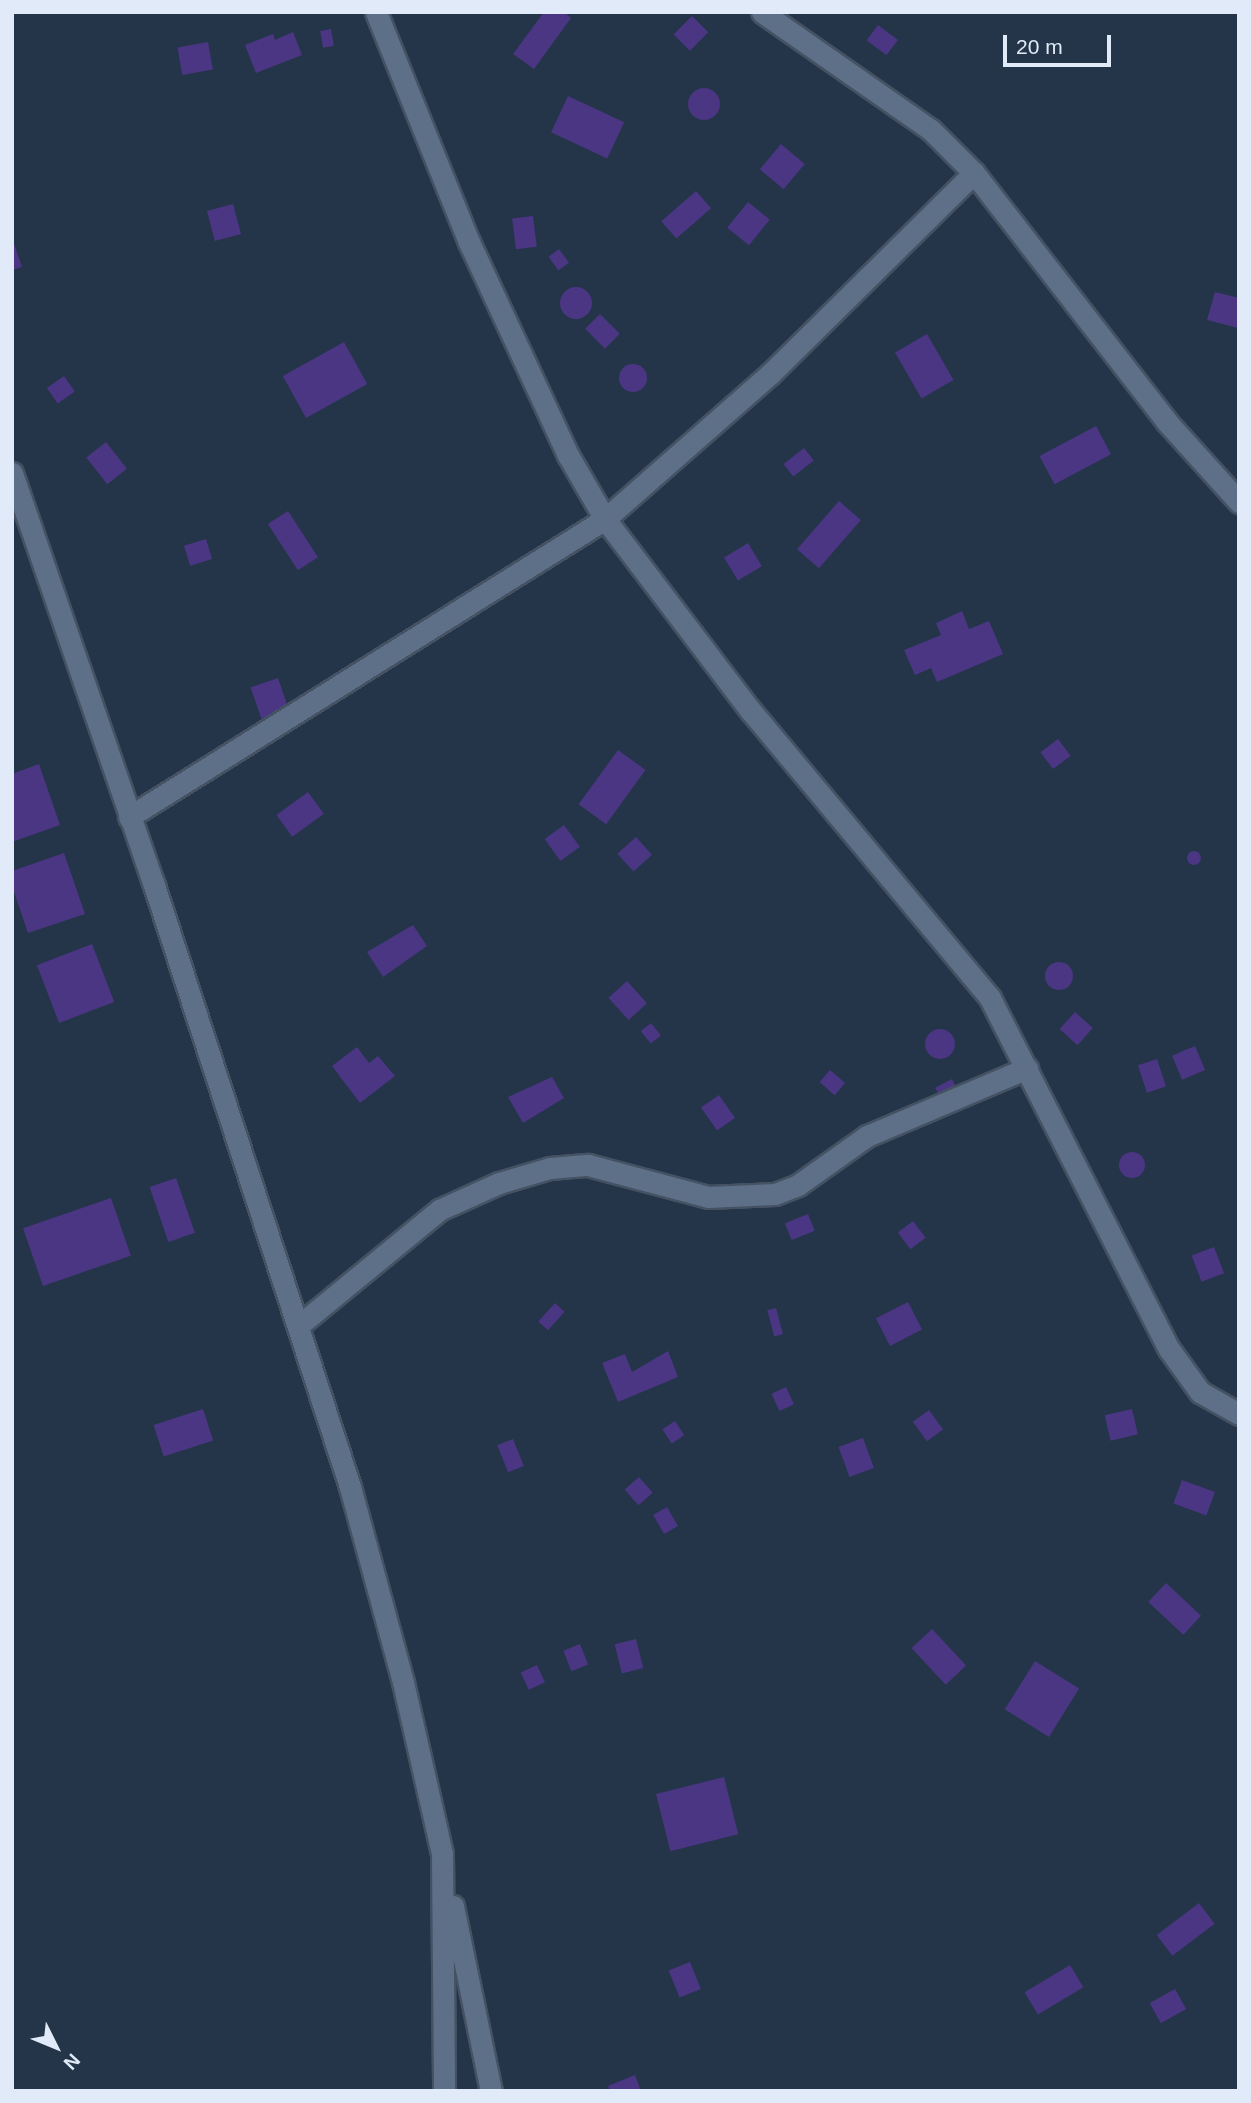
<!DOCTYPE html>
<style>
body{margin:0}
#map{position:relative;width:1251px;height:2103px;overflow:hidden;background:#243449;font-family:Helvetica,sans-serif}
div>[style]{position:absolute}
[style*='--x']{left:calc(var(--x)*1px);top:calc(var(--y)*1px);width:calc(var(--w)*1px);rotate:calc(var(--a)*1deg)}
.building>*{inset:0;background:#4b3683;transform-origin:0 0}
.round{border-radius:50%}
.roads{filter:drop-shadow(2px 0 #445263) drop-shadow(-2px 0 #445263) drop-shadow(0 2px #445263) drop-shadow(0 -2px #445263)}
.minor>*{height:21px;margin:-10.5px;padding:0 10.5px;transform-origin:10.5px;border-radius:10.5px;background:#5e7088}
span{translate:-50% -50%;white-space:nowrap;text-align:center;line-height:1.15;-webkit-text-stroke:5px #243449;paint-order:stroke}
.frame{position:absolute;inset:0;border:14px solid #e0eaf8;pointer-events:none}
.north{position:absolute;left:21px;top:2012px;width:70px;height:70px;-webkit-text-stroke:5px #243449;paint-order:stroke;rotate:133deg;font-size:19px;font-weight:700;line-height:28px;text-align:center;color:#e0eaf8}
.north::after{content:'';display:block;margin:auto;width:24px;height:32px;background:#e0eaf8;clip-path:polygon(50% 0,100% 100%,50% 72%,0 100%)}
.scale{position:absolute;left:1003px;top:35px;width:108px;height:32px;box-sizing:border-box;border:4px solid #e0eaf8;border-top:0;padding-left:9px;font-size:21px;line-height:24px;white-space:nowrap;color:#e0eaf8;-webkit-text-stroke:5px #243449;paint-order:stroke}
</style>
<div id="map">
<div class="building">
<i style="clip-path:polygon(544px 12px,564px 12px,571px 18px,534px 69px,513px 54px)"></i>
<i style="left:692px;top:16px;width:23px;height:26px;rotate:45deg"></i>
<i style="left:878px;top:25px;width:25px;height:19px;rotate:37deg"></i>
<i style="left:331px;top:29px;width:17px;height:11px;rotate:80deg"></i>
<i style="clip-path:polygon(293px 32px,302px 55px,256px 73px,245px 45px,273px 34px,275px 40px)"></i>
<i style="left:208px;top:42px;width:28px;height:31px;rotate:80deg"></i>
<i class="round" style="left:688px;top:88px;width:32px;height:32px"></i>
<i style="left:568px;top:96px;width:62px;height:40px;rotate:25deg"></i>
<i style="left:781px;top:144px;width:31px;height:33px;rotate:40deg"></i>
<i style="left:696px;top:191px;width:23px;height:46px;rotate:49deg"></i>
<i style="left:748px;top:202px;width:28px;height:33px;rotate:39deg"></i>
<i style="left:233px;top:204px;width:31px;height:27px;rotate:75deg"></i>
<i style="left:533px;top:216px;width:31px;height:21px;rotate:83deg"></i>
<i style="clip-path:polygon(13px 241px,22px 267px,12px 270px,12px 242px)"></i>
<i style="left:559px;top:249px;width:17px;height:13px;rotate:54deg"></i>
<i class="round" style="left:560px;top:287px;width:32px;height:32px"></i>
<i style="clip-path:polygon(1215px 292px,1239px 298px,1238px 328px,1207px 320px)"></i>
<i style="left:600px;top:314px;width:28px;height:21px;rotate:45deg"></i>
<i style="left:927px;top:334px;width:53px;height:37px;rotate:60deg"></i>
<i style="left:344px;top:342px;width:48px;height:70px;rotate:61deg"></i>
<i class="round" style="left:619px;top:364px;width:28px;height:28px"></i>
<i style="left:64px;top:376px;width:19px;height:21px;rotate:55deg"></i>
<i style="left:1096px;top:426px;width:32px;height:64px;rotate:62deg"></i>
<i style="left:106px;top:442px;width:34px;height:25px;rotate:52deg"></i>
<i style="left:804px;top:448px;width:16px;height:26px;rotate:52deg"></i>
<i style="left:839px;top:501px;width:29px;height:64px;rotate:41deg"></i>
<i style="left:288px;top:511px;width:55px;height:24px;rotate:57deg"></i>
<i style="left:206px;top:539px;width:21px;height:23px;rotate:73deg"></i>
<i style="left:748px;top:543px;width:27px;height:28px;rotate:59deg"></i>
<i style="clip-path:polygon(962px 611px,969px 629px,989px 621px,1003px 654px,937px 682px,931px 668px,915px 675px,904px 650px,941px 635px,936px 623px)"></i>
<i style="left:278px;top:678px;width:34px;height:29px;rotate:71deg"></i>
<i style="left:1058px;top:739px;width:21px;height:22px;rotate:53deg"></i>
<i style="left:618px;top:750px;width:34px;height:67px;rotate:36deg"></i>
<i style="clip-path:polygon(39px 764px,60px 825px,12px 842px,12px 774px)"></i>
<i style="left:308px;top:792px;width:27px;height:39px;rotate:54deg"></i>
<i style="left:564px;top:825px;width:27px;height:24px;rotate:54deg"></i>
<i style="left:636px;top:837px;width:24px;height:25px;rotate:48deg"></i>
<i class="round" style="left:1187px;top:851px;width:14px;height:14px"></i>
<i style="clip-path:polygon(64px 853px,85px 914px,28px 933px,12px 886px,12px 871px)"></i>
<i style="clip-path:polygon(413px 925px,427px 946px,383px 977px,367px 952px)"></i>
<i style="left:92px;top:944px;width:62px;height:59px;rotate:69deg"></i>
<i class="round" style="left:1045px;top:962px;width:28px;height:28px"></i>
<i style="left:627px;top:981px;width:30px;height:25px;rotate:48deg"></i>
<i style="left:1075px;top:1012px;width:24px;height:23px;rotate:42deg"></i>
<i style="left:651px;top:1023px;width:16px;height:13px;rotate:52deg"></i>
<i class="round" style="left:925px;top:1029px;width:30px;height:30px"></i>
<i style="left:1195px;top:1046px;width:26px;height:25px;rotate:67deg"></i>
<i style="clip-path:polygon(357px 1047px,369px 1063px,378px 1056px,395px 1076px,360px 1103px,332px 1066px)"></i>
<i style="left:1157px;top:1059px;width:29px;height:20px;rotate:72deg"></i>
<i style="left:830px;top:1070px;width:20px;height:16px;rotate:41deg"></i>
<i style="clip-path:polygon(552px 1077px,564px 1098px,523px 1123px,508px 1097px)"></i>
<i style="left:952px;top:1079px;width:16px;height:19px;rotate:63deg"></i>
<i style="left:719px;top:1095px;width:28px;height:22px;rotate:55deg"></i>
<i class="round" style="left:1119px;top:1152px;width:26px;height:26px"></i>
<i style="left:176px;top:1178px;width:58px;height:28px;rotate:71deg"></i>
<i style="left:111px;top:1198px;width:61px;height:93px;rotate:71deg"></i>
<i style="left:808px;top:1214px;width:18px;height:25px;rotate:68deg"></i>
<i style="left:913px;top:1221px;width:21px;height:19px;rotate:53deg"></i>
<i style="left:1214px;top:1247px;width:28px;height:24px;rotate:69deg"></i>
<i style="left:908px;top:1302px;width:31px;height:36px;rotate:63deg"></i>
<i style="left:555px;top:1303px;width:13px;height:25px;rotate:42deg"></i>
<i style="left:776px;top:1308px;width:27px;height:9px;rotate:75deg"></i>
<i style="clip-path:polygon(668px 1351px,678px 1377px,618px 1402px,602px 1363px,625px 1354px,632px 1372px)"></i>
<i style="left:786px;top:1387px;width:19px;height:16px;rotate:65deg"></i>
<i style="left:203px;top:1409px;width:33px;height:52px;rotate:72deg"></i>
<i style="left:1132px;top:1409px;width:26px;height:28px;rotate:77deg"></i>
<i style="left:929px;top:1410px;width:24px;height:20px;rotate:54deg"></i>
<i style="left:675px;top:1421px;width:17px;height:15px;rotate:57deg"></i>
<i style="left:863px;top:1438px;width:32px;height:26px;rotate:70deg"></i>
<i style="left:513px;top:1439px;width:29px;height:17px;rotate:68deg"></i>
<i style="left:639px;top:1477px;width:21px;height:19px;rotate:49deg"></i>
<i style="left:1182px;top:1480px;width:35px;height:25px;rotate:20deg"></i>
<i style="left:667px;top:1507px;width:22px;height:16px;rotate:60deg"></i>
<i style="left:1166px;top:1583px;width:48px;height:26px;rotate:43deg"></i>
<i style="left:932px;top:1629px;width:50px;height:28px;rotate:47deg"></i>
<i style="left:636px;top:1639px;width:30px;height:22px;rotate:76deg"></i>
<i style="left:580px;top:1644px;width:22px;height:18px;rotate:68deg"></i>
<i style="left:1035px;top:1661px;width:52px;height:57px;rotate:32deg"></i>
<i style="left:537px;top:1665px;width:19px;height:18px;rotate:65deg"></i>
<i style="left:724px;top:1777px;width:59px;height:70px;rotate:76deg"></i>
<i style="left:1199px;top:1903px;width:26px;height:53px;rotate:53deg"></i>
<i style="left:690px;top:1962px;width:29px;height:23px;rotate:68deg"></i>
<i style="left:1070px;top:1965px;width:26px;height:53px;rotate:59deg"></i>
<i style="left:1175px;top:1989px;width:23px;height:29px;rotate:61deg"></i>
<i style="clip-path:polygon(635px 2075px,641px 2091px,610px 2091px,608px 2086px)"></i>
</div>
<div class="roads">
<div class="minor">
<i style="--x:376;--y:12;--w:248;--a:68"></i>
<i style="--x:469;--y:242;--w:235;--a:65.1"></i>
<i style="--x:568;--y:455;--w:74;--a:60"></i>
<i style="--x:605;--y:519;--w:241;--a:52.8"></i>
<i style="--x:751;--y:711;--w:373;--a:50.2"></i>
<i style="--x:990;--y:998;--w:394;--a:63"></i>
<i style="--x:1169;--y:1349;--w:53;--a:54.2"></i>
<i style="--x:1200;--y:1392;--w:45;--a:29.4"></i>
<i style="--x:974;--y:173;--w:315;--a:52.2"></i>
<i style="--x:1167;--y:422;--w:108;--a:48"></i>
<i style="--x:12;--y:473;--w:433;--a:71"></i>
<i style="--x:153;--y:882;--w:636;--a:71.96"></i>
<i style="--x:350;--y:1487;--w:202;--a:74.8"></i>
<i style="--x:403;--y:1682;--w:175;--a:77.2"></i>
<i style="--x:442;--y:1853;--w:238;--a:89.5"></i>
<i style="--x:129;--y:817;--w:562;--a:-32.05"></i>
<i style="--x:605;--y:519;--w:218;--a:-41.3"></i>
<i style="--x:769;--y:375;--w:288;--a:-44.6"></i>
<i style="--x:974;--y:173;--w:61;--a:-135"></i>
<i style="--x:931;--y:130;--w:206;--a:-145.1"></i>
<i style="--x:298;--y:1326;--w:183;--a:-39.4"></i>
<i style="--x:439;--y:1210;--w:66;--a:-24.2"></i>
<i style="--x:499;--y:1183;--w:53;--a:-16.4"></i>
<i style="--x:550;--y:1168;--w:38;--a:-5"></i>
<i style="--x:588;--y:1165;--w:124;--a:14.9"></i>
<i style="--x:708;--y:1197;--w:67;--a:-2.6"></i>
<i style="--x:775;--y:1194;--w:25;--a:-21"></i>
<i style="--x:798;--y:1185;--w:85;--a:-35.4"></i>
<i style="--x:867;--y:1136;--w:174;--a:-23"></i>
<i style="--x:453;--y:1906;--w:189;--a:78.4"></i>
</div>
</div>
<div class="frame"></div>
<div class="north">N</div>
<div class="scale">20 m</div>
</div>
